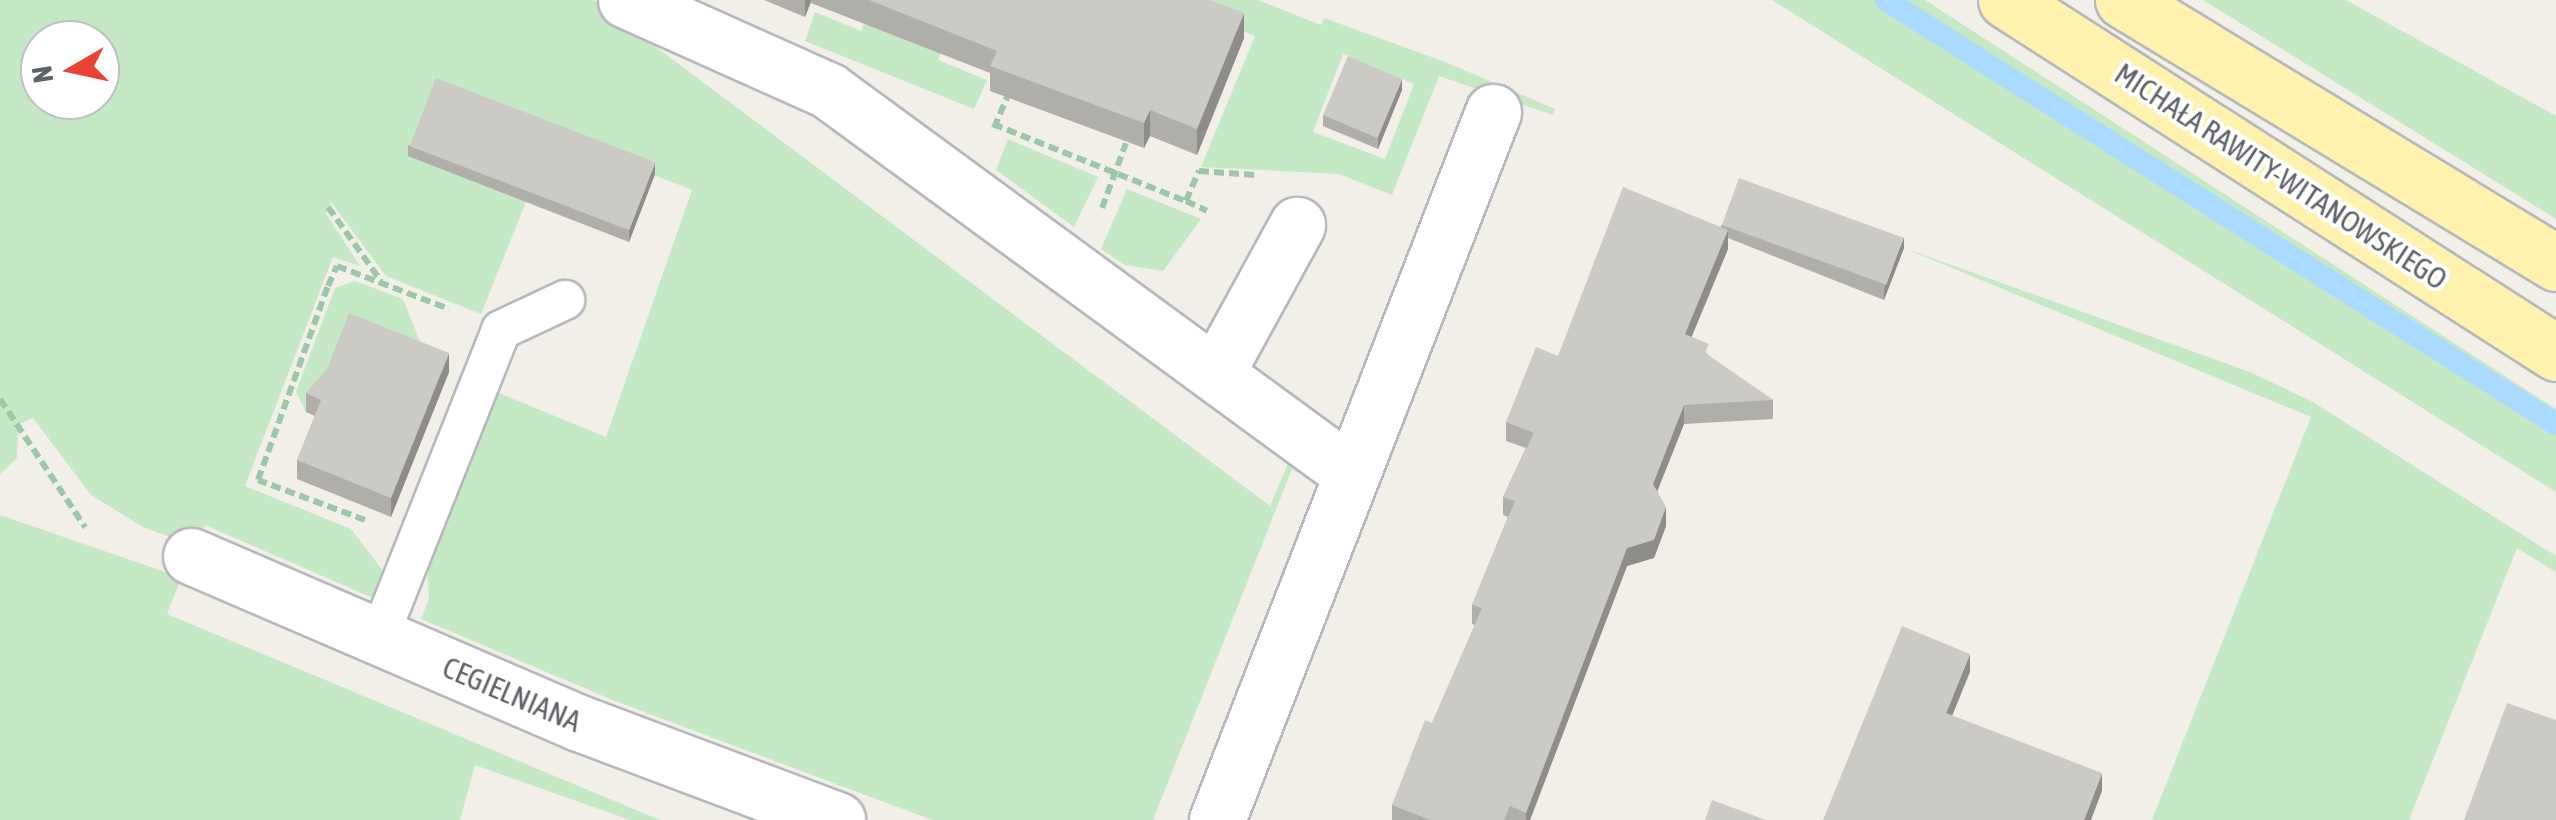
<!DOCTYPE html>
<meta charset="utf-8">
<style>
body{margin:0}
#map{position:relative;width:2556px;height:820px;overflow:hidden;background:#f1efe8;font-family:"Asap Condensed",sans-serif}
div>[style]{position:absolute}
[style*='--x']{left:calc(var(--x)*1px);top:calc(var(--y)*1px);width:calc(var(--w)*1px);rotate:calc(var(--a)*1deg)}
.green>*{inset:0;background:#c5e8c5}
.stream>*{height:22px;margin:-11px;padding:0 11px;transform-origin:11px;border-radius:11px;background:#aadaff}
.path>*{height:6px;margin-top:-3px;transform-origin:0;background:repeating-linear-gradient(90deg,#9cc7a9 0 10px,transparent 0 15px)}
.roads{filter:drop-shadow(2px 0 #b5b8bc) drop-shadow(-2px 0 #b5b8bc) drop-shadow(0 2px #b5b8bc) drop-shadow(0 -2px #b5b8bc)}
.lane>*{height:38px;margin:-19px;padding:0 19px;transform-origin:19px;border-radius:19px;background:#fff}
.street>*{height:55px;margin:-27.5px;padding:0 27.5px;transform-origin:27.5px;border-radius:27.5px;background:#fff}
.primary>*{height:55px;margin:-27.5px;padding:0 27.5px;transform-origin:27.5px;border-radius:27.5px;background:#fff2af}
.wall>*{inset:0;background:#afaea9}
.shaded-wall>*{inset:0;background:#8f8d8a}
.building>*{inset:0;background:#cccac5;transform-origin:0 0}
span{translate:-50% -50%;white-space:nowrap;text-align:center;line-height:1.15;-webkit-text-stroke:8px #fff;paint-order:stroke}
.street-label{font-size:30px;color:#5f6368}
.north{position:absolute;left:20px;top:20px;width:100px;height:100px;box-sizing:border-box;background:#fff;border:2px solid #bfc1c3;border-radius:50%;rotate:261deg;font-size:28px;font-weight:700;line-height:40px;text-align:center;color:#5f6368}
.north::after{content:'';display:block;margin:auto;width:35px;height:45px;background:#ea4335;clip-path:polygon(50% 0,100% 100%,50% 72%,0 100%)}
</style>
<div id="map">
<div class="green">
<i style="clip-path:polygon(evenodd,0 0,593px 0,1270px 506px,1289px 461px,1292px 469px,1153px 820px,932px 820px,615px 701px,421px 619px,429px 599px,427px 567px,499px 393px,606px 437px,692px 190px,436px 89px,526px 202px,481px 314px,386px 276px,331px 202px,326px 214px,360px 266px,333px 257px,245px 486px,351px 529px,384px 572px,373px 598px,205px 525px,195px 546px,143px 527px,91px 495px,33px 418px,18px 425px,17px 458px,0 474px,0 0,40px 40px,100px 40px,100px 100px,40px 100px,40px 40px)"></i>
<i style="clip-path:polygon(874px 0,961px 7px,938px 60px,987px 80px,974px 109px,805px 41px,815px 12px,861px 31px)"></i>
<i style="clip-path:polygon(evenodd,1166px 0,1258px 0,1321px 25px,1324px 18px,1445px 62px,1555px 109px,1553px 115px,1439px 76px,1392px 195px,1339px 174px,1201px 167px,1255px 36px,1166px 0,1343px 54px,1414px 84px,1385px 159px,1313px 132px,1343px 54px)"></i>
<i style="clip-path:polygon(1772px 0,1925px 0,2556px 409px,2556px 492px)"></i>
<i style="clip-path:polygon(2203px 0,2346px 0,2556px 116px,2556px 219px)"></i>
<i style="clip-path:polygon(1008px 139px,1098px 177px,1074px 227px,996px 170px)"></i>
<i style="clip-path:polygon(1127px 189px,1201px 219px,1163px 271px,1125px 265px,1101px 249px)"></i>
<i style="clip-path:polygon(1904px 248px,2250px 372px,2313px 402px,2556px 556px,2556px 572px,2517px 548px,2409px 820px,2152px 820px,2311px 417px)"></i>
<i style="clip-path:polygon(355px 281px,403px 299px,422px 347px,306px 412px,296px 392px,335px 288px)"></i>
<i style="clip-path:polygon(0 515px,171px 574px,180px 581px,167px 614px,660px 820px,630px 820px,475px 765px,460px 820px,0 820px)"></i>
</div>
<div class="stream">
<i style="--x:1886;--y:0;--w:793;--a:32.33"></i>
</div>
<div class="path">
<i style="--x:993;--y:124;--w:208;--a:21.8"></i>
<i style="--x:1186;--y:201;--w:33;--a:-67"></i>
<i style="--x:1199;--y:171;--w:57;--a:4"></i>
<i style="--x:994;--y:128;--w:34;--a:-67"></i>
<i style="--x:1186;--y:201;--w:23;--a:25"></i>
<i style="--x:328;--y:207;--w:91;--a:54.4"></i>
<i style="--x:1102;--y:208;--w:69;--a:-69.7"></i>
<i style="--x:0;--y:399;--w:154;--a:56.4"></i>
<i style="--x:365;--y:520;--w:114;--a:-159.5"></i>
<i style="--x:258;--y:480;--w:206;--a:-70.2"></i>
<i style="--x:328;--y:286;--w:22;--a:-66"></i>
<i style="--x:337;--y:266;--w:120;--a:21"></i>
</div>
<div class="roads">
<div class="lane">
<i style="--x:379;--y:637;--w:330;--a:-68.3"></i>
<i style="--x:501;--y:330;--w:71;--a:-25.1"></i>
</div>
<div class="street">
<i style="--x:626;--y:0;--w:222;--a:24.1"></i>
<i style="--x:829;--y:91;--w:648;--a:36.22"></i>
<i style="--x:1216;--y:373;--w:169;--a:-61.3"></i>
<i style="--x:191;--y:556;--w:422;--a:23.3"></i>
<i style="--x:579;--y:723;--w:276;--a:20.6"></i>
<i style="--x:1217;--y:820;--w:760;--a:-68.7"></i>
</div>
<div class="primary">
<i style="--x:2006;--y:0;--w:654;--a:32.69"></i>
<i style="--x:2123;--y:0;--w:507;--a:31.27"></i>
</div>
</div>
<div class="wall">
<i style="clip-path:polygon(764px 0,1210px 0,1244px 38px,1197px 155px,1150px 136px,1144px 148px,990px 91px,990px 73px,811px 3px,805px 17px)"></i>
<i style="clip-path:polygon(1402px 90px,1378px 149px,1323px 126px,1323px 115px)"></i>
<i style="clip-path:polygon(408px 145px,655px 174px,629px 242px,408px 156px)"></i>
<i style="clip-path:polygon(1721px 225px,1904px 248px,1884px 300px,1728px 238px,1728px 249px,1691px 337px,1709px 356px,1773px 400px,1773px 419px,1684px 424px,1657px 491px,1666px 526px,1654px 558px,1627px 566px,1530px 820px,1392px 820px,1392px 805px,1432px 723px,1475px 625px,1472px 624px,1472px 605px,1508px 517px,1503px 515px,1503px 497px,1526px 448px,1506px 441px,1506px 422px,1558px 356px,1721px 228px)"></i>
<i style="clip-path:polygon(449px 372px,391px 517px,297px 479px,297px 460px,315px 416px,306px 412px,306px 393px)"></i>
</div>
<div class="shaded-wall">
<i style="clip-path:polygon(805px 0,811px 0,805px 17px)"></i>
<i style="clip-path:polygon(1244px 13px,1244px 38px,1197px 155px,1197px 129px)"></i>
<i style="clip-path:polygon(1402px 79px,1402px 90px,1378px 149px,1378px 138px)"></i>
<i style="clip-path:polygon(1150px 110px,1150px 136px,1144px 148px,1144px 123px)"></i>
<i style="clip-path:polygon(655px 163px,655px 174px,629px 242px,629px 231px)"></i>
<i style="clip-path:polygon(1728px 230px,1728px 249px,1685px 353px,1685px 334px)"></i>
<i style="clip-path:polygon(1904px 237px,1904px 248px,1884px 300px,1884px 289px)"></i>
<i style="clip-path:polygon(449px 353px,449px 372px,391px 517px,391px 498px)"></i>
<i style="clip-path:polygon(1684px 405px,1684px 424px,1653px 502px,1653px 484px)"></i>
<i style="clip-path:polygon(1666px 507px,1666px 526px,1654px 558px,1627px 566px,1530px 820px,1526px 820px,1526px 813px,1627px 548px)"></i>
<i style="clip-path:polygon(1970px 654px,1970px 672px,1946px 731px,1946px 713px)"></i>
<i style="clip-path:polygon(2102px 773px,2102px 791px,2091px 820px,2084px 820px)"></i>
</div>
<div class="building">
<i style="clip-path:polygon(869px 0,1210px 0,1244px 13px,1197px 129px,1150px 110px,1144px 123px,990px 66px,997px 51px)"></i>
<i style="left:1348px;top:56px;width:59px;height:64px;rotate:23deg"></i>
<i style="left:436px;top:78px;width:235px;height:73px;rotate:21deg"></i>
<i style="left:1739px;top:178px;width:175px;height:50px;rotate:20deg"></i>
<i style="clip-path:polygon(1623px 187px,1728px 230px,1685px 334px,1709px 344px,1705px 353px,1773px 400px,1684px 405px,1653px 484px,1666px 507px,1654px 540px,1627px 548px,1526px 813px,1510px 806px,1504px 820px,1430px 820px,1392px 805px,1425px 720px,1432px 723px,1482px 608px,1472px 605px,1515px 501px,1503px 497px,1534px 433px,1506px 422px,1536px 347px,1558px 356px)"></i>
<i style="clip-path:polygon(349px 313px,449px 353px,391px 498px,297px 460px,321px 400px,306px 393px,327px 369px)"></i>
<i style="clip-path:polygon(1902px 626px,1970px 654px,1946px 713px,2102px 773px,2084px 820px,1823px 820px)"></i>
<i style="clip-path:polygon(2507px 703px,2556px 720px,2556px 820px,2464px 820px)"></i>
<i style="clip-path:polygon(1712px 800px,1766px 820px,1705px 820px)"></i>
</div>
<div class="street-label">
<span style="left:2281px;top:176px;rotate:33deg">MICHAŁA RAWITY-WITANOWSKIEGO</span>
<span style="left:512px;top:694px;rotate:23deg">CEGIELNIANA</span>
</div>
<div class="north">N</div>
</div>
